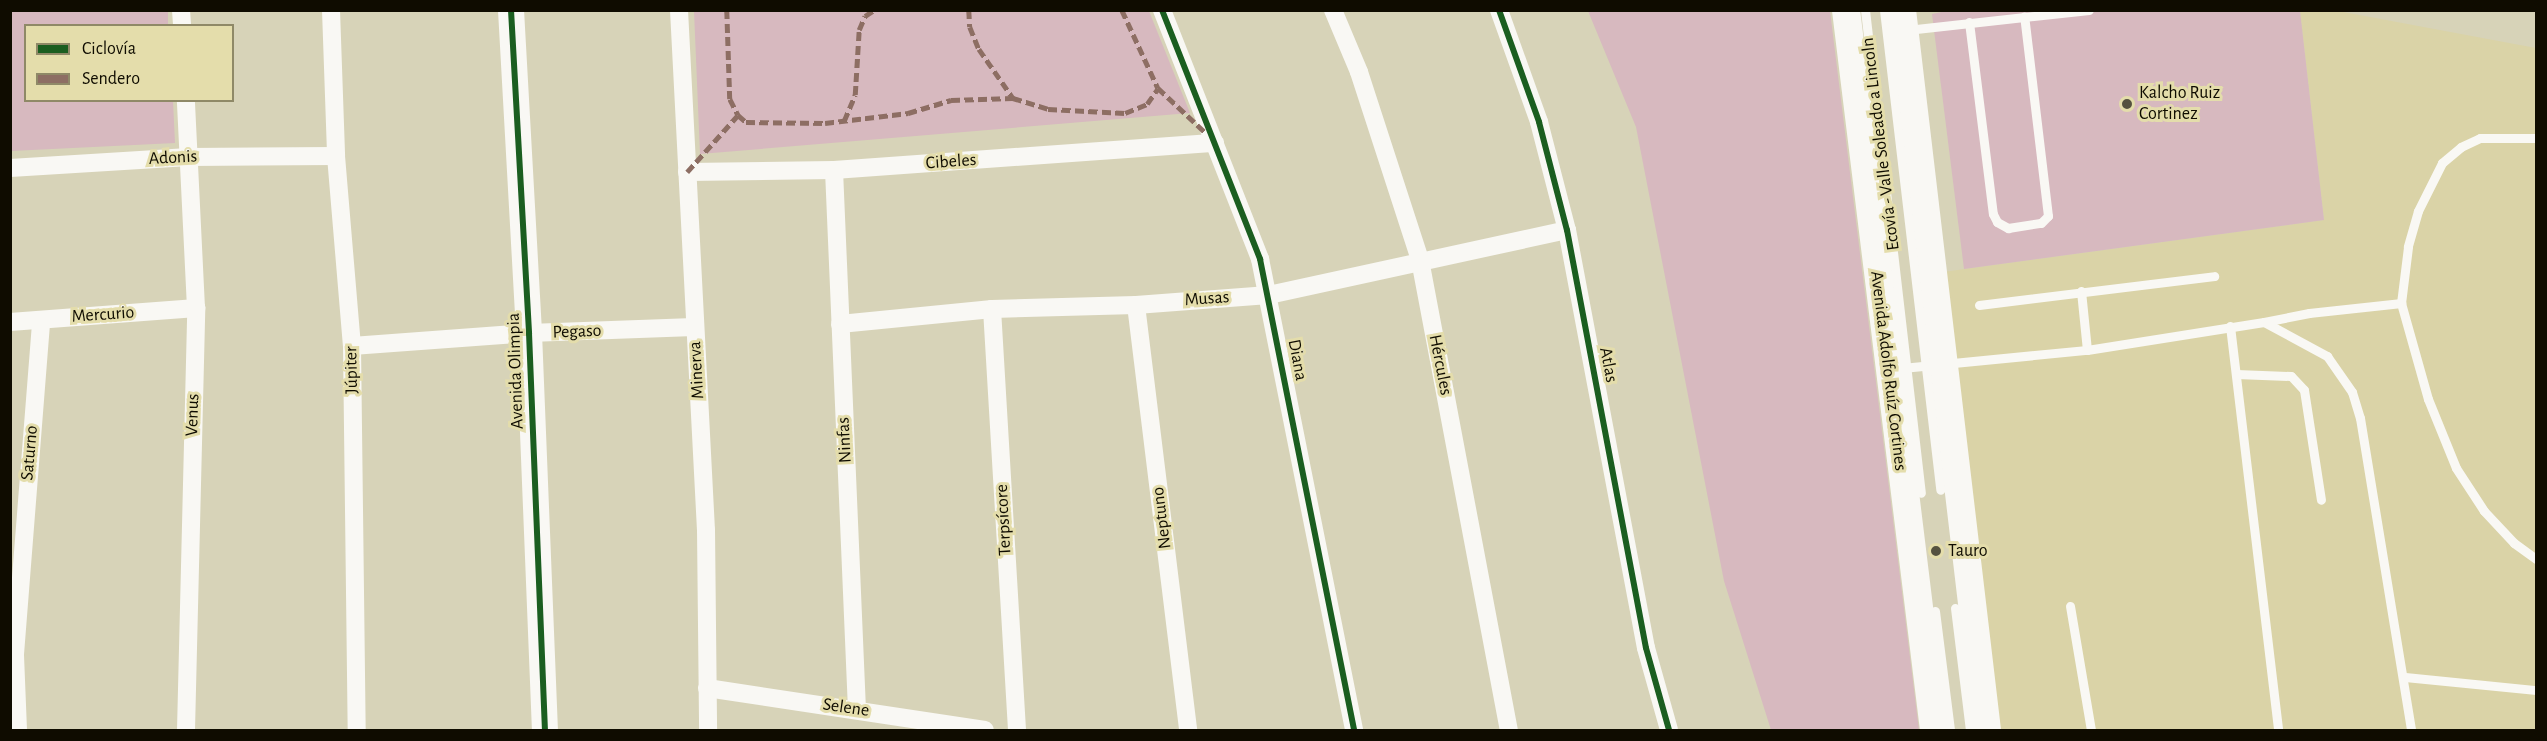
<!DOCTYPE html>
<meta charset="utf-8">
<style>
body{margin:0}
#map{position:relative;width:2547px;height:741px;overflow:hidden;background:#d7d3b8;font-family:"Alegreya Sans",sans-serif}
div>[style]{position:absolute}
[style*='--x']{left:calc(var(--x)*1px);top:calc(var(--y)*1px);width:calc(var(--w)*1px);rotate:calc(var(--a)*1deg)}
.built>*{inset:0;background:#dad3a7}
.green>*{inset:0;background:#d7b9bf}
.lane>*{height:9px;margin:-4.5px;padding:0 4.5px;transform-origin:4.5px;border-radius:4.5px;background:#f9f8f4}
.street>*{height:18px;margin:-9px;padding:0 9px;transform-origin:9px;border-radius:9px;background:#f9f8f4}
.secondary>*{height:26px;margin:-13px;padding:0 13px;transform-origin:13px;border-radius:13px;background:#f9f8f4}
.primary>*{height:28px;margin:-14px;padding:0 14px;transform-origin:14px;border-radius:14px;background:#f9f8f4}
.quiet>*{height:4.5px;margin-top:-2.25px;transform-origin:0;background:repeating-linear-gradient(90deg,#8d6e63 0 9px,transparent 0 13.5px)}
.cycleway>*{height:6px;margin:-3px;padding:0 3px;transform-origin:3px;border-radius:3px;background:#1b5e20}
.dots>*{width:16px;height:16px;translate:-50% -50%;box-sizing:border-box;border:3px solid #e4ddab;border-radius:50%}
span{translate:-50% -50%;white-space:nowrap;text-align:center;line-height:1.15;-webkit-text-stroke:6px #e4ddab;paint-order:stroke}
.poi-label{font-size:18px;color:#0f0c00}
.left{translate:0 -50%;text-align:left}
.street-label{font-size:18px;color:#0f0c00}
.frame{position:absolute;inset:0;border:12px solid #0f0c00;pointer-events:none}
.legend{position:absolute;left:24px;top:24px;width:210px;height:78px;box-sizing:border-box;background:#e4ddab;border:2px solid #8f8967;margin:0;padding:8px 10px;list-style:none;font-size:18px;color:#0f0c00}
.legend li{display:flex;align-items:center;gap:12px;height:30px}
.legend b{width:30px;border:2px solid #8f8967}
</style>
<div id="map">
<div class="built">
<i style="clip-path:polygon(2300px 11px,2338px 11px,2536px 48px,2536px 730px,1998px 730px,1943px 272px,2324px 220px)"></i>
</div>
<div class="green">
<i style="clip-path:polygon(11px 10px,168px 11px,168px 25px,26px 26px,26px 100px,173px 101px,175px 143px,11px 151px)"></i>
<i style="clip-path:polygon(1951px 10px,2300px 11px,2324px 220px,1964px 269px,1932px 14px)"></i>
<i style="clip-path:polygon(694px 11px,1149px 11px,1190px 113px,700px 154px)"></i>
<i style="clip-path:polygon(1588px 11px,1830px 11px,1919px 730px,1771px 730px,1724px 581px,1636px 127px)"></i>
</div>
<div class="lane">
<i style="--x:1865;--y:10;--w:486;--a:83.4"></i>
<i style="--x:1884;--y:10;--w:483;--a:83.3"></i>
<i style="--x:1969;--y:22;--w:193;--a:82.9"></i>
<i style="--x:1993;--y:214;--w:9;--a:63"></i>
<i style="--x:1997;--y:222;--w:13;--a:29"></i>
<i style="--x:2008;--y:228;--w:33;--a:-9"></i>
<i style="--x:2041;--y:223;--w:10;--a:-45"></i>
<i style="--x:2048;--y:216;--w:201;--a:-96.8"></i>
<i style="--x:1907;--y:30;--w:183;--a:-6.3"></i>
<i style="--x:2536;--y:138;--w:56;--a:180"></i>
<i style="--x:2480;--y:138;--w:21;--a:155"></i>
<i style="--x:2461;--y:147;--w:25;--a:140"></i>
<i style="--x:2442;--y:163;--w:54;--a:116.6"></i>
<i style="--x:2418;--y:211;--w:37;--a:106"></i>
<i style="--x:2408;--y:247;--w:56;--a:97.1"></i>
<i style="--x:2401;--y:303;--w:100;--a:74.3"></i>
<i style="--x:2428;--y:399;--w:74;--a:67.9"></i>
<i style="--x:2456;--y:468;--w:51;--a:56.9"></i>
<i style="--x:2484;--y:511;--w:44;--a:46.8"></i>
<i style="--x:2514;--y:543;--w:27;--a:36"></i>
<i style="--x:2081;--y:291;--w:59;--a:84.2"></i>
<i style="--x:1979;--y:305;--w:237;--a:-7"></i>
<i style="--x:2264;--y:322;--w:46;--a:-11.3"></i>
<i style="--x:2309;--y:313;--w:93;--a:-6.2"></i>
<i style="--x:2230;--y:326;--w:407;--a:83.2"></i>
<i style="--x:1892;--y:369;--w:196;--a:-5.6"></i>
<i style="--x:2087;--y:350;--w:179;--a:-9"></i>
<i style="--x:2264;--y:322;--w:72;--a:28.4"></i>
<i style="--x:2327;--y:356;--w:44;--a:55.2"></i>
<i style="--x:2352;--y:392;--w:27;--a:73"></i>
<i style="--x:2360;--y:418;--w:316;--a:80.7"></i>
<i style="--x:2236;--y:374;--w:55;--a:2.1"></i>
<i style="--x:2291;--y:376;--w:19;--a:47"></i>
<i style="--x:2304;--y:390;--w:111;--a:81.2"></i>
<i style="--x:2070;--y:606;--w:126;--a:80.4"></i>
<i style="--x:1955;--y:608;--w:123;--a:83"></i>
<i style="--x:1935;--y:611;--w:120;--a:82.8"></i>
<i style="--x:2405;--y:677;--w:132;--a:5.7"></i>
</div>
<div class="street">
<i style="--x:181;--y:10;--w:16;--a:86"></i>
<i style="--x:331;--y:10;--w:146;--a:88"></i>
<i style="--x:336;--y:156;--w:191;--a:85.2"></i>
<i style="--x:352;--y:346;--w:384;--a:89.3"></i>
<i style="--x:679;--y:10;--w:521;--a:87.03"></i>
<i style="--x:706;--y:530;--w:200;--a:89.4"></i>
<i style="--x:1162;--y:10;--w:268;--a:68.5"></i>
<i style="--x:1260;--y:259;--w:480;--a:78.7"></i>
<i style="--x:1333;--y:10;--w:67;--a:67.2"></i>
<i style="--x:1359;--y:72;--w:198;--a:72"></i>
<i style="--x:1420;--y:260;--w:478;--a:79.3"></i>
<i style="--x:1499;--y:10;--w:119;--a:70.3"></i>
<i style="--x:1539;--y:122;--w:112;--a:75.5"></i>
<i style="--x:1567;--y:230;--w:425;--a:79.3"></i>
<i style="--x:1646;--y:648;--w:85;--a:74.3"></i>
<i style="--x:10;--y:168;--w:179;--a:-3.5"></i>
<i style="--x:189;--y:157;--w:147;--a:-0.4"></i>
<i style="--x:834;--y:170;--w:539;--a:87.56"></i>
<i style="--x:687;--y:172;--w:147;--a:-0.8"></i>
<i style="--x:834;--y:170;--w:382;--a:-4.1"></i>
<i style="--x:1136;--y:305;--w:428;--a:83"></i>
<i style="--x:992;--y:309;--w:422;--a:86.6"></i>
<i style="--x:10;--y:322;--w:187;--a:-4.3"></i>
<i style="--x:840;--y:324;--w:153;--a:-5.6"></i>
<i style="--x:992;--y:309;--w:144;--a:-1.6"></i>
<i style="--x:1136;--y:305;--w:133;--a:-4.3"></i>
<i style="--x:1269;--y:295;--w:305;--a:-12.3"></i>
<i style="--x:352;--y:346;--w:177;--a:-4.2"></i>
<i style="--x:529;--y:333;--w:165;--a:-2.1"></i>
<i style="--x:707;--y:688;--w:281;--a:8.6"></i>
<i style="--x:18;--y:730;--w:76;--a:-92.3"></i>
<i style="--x:15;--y:654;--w:335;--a:-85.5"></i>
<i style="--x:186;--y:730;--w:422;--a:-88.6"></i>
<i style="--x:196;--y:308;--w:208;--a:-92.8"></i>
</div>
<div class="secondary">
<i style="--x:511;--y:10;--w:324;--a:86.8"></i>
<i style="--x:529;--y:333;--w:397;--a:87.7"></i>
</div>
<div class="primary">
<i style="--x:1846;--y:10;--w:725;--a:83.03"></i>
<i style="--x:1902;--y:10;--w:725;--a:83.27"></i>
</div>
<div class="quiet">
<i style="--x:727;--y:10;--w:89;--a:88.1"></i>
<i style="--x:730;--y:99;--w:18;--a:63"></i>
<i style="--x:738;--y:115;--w:11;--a:41"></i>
<i style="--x:746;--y:122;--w:79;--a:0.7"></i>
<i style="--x:825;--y:123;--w:84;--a:-6.9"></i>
<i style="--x:908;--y:113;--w:45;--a:-16.8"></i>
<i style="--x:951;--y:100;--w:62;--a:-1.8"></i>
<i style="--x:1013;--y:98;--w:37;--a:17"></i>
<i style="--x:1048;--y:109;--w:77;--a:3"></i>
<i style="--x:1125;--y:113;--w:24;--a:-22"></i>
<i style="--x:1147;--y:104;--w:19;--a:-55"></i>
<i style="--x:969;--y:10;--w:17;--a:87"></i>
<i style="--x:970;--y:27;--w:24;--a:68"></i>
<i style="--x:979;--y:49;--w:60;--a:55.2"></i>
<i style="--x:1122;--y:10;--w:86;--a:65.2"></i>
<i style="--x:1158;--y:88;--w:67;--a:43.2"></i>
<i style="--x:844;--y:121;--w:28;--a:-67"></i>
<i style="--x:855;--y:95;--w:65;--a:-86.5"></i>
<i style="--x:859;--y:30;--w:15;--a:-67"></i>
<i style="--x:865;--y:16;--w:11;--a:-34"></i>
<i style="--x:687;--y:172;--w:76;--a:-48.2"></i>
</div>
<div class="cycleway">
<i style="--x:511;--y:10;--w:324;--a:86.8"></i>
<i style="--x:529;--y:333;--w:397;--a:87.7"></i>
<i style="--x:1162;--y:10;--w:268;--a:68.5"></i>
<i style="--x:1260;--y:259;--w:480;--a:78.7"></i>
<i style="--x:1499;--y:10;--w:119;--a:70.3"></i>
<i style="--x:1539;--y:122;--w:112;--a:75.5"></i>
<i style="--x:1567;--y:230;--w:425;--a:79.3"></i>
<i style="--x:1646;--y:648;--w:85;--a:74.3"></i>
</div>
<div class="dots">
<i style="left:2127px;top:104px;background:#555240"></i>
<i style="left:1936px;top:551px;background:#555240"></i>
</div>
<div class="poi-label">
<span class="left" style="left:2139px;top:104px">Kalcho Ruiz<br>Cortinez</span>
<span class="left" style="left:1948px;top:551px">Tauro</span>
</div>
<div class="street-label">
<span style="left:1881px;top:144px;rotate:-97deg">Ecovía - Valle Soleado a Lincoln</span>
<span style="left:173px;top:158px;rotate:-3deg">Adonis</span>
<span style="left:951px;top:162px;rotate:-4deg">Cibeles</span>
<span style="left:1207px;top:299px;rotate:-4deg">Musas</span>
<span style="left:103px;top:315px;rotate:-4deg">Mercurio</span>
<span style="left:577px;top:332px;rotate:-2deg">Pegaso</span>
<span style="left:1297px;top:360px;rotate:79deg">Diana</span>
<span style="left:1440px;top:365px;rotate:79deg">Hércules</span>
<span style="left:1608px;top:365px;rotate:79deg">Atlas</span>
<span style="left:352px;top:370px;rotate:-91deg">Júpiter</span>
<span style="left:697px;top:370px;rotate:-93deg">Minerva</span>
<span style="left:516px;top:371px;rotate:-92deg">Avenida Olimpia</span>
<span style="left:1888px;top:371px;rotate:83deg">Avenida Adolfo Ruíz Cortines</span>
<span style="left:193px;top:415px;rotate:-88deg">Venus</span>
<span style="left:845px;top:440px;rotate:-93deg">Ninfas</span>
<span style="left:30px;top:453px;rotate:-85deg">Saturno</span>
<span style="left:1162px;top:518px;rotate:-97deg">Neptuno</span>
<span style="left:1004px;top:520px;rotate:-93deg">Terpsícore</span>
<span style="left:846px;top:708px;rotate:8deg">Selene</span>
</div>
<div class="frame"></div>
<ul class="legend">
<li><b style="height:8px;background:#1b5e20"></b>Ciclovía</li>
<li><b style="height:8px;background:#8d6e63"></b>Sendero</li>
</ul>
</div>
